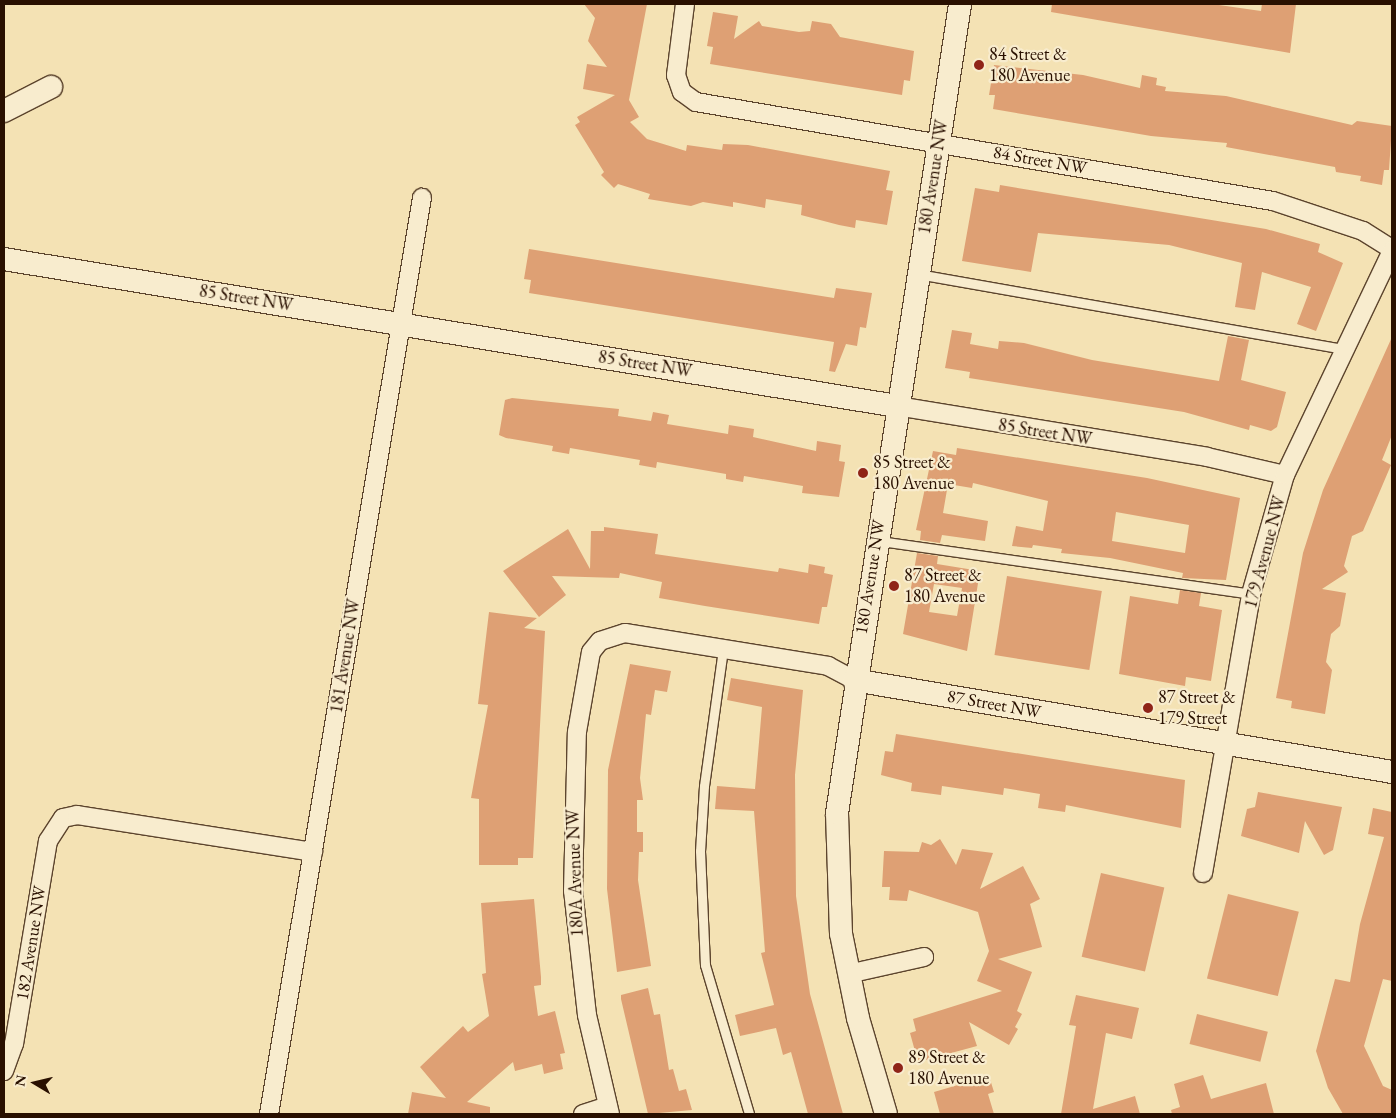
<!DOCTYPE html>
<style>
body{margin:0}
#map{position:relative;width:1396px;height:1118px;overflow:hidden;background:#f4e2b4;font-family:"EB Garamond",serif}
div>[style]{position:absolute}
[style*='--x']{left:calc(var(--x)*1px);top:calc(var(--y)*1px);width:calc(var(--w)*1px);rotate:calc(var(--a)*1deg)}
.building>*{inset:0;background:#dea074;transform-origin:0 0}
.roads{filter:drop-shadow(1px 0 #5c442d) drop-shadow(-1px 0 #5c442d) drop-shadow(0 1px #5c442d) drop-shadow(0 -1px #5c442d)}
.service>*{height:9px;margin:-4.5px;padding:0 4.5px;transform-origin:4.5px;border-radius:4.5px;background:#f8ecce}
.minor>*{height:18px;margin:-9px;padding:0 9px;transform-origin:9px;border-radius:9px;background:#f8ecce}
.tertiary>*{height:22px;margin:-11px;padding:0 11px;transform-origin:11px;border-radius:11px;background:#f8ecce}
.dots>*{width:14px;height:14px;translate:-50% -50%;box-sizing:border-box;border:2px solid #f8ecce;border-radius:50%}
span{translate:-50% -50%;white-space:nowrap;text-align:center;line-height:1.15;-webkit-text-stroke:4.5px #f8ecce;paint-order:stroke}
.poi-label{font-size:18px;color:#291000}
.left{translate:0 -50%;text-align:left}
.street-label{font-size:18px;color:#291000}
.frame{position:absolute;inset:0;border:5px solid #291000;pointer-events:none}
.north{position:absolute;left:10px;top:1058px;width:50px;height:50px;-webkit-text-stroke:4px #f8ecce;paint-order:stroke;rotate:279deg;font-size:14px;font-weight:700;line-height:20px;text-align:center;color:#291000}
.north::after{content:'';display:block;margin:auto;width:18px;height:22px;background:#291000;clip-path:polygon(50% 0,100% 100%,50% 72%,0 100%)}
</style>
<div id="map">
<div class="building">
<i style="clip-path:polygon(584px 4px,647px 4px,629px 100px,639px 117px,630px 122px,647px 139px,686px 151px,687px 145px,722px 150px,723px 144px,748px 145px,890px 171px,886px 190px,893px 191px,887px 225px,856px 220px,855px 228px,839px 225px,801px 215px,802px 205px,766px 199px,765px 208px,733px 202px,733px 207px,703px 202px,691px 206px,648px 199px,650px 194px,618px 184px,614px 188px,601px 175px,604px 172px,575px 125px,580px 122px,577px 117px,615px 95px,583px 89px,587px 64px,607px 67px,588px 41px,595px 18px)"></i>
<i style="clip-path:polygon(1052px 4px,1212px 4px,1261px 11px,1262px 4px,1296px 4px,1290px 53px,1051px 12px)"></i>
<i style="clip-path:polygon(713px 12px,738px 16px,734px 39px,759px 21px,762px 26px,799px 32px,810px 31px,812px 21px,831px 24px,840px 37px,914px 51px,910px 81px,904px 80px,902px 95px,710px 64px,713px 47px,707px 46px)"></i>
<i style="clip-path:polygon(994px 65px,1083px 75px,1140px 88px,1142px 75px,1157px 78px,1156px 85px,1166px 87px,1165px 91px,1226px 96px,1352px 125px,1357px 121px,1392px 126px,1389px 170px,1384px 170px,1382px 185px,1360px 181px,1361px 176px,1336px 172px,1335px 167px,1226px 147px,1227px 143px,1151px 136px,993px 109px,995px 95px,989px 95px)"></i>
<i style="clip-path:polygon(1000px 185px,1266px 229px,1320px 244px,1318px 252px,1343px 263px,1316px 331px,1297px 324px,1311px 287px,1262px 272px,1255px 310px,1235px 307px,1242px 263px,1169px 245px,1038px 233px,1031px 272px,962px 261px,975px 188px,999px 192px)"></i>
<i style="clip-path:polygon(529px 249px,834px 298px,836px 288px,872px 293px,866px 328px,860px 327px,857px 346px,846px 344px,835px 372px,829px 371px,834px 342px,529px 293px,531px 280px,524px 279px)"></i>
<i style="clip-path:polygon(952px 330px,972px 333px,970px 344px,998px 349px,999px 341px,1024px 343px,1092px 360px,1219px 381px,1228px 336px,1249px 340px,1241px 380px,1286px 392px,1277px 427px,1271px 431px,1250px 425px,1249px 430px,1184px 412px,969px 378px,970px 372px,945px 368px)"></i>
<i style="clip-path:polygon(1392px 337px,1392px 435px,1382px 460px,1391px 465px,1363px 531px,1352px 536px,1344px 566px,1348px 572px,1322px 589px,1346px 593px,1340px 626px,1331px 634px,1326px 662px,1332px 670px,1325px 714px,1291px 708px,1292px 701px,1276px 698px,1303px 553px,1323px 490px)"></i>
<i style="clip-path:polygon(512px 398px,619px 409px,618px 416px,651px 421px,653px 412px,669px 415px,667px 424px,728px 434px,729px 425px,754px 429px,753px 437px,816px 451px,817px 441px,841px 445px,839px 461px,845px 462px,839px 497px,802px 493px,803px 486px,744px 476px,743px 482px,726px 479px,726px 474px,657px 462px,656px 468px,639px 465px,640px 460px,570px 448px,569px 454px,552px 451px,553px 446px,506px 438px,499px 435px,505px 400px)"></i>
<i style="clip-path:polygon(evenodd,957px 448px,1147px 478px,1240px 498px,1226px 580px,1182px 578px,1183px 573px,1110px 558px,1061px 553px,1062px 549px,1033px 545px,1032px 548px,1012px 546px,1016px 526px,1043px 531px,1048px 501px,973px 483px,972px 488px,948px 484px,943px 513px,988px 521px,985px 541px,942px 535px,940px 543px,920px 540px,921px 531px,916px 530px,933px 451px,956px 455px,957px 448px,1116px 512px,1189px 525px,1185px 553px,1112px 541px,1116px 512px)"></i>
<i style="clip-path:polygon(604px 527px,658px 534px,655px 554px,778px 572px,779px 568px,808px 573px,809px 564px,825px 567px,824px 573px,833px 575px,827px 607px,822px 607px,819px 624px,705px 606px,659px 598px,662px 582px,620px 573px,619px 578px,552px 576px,566px 595px,539px 617px,503px 571px,568px 529px,590px 569px,591px 531px,604px 531px)"></i>
<i style="clip-path:polygon(evenodd,917px 553px,938px 556px,937px 564px,980px 571px,967px 651px,903px 634px,917px 553px,934px 584px,962px 588px,957px 616px,929px 612px,934px 584px)"></i>
<i style="left:1007px;top:576px;width:96px;height:80px;rotate:9deg"></i>
<i style="clip-path:polygon(1180px 590px,1201px 593px,1199px 606px,1222px 610px,1211px 681px,1186px 677px,1185px 686px,1119px 674px,1130px 596px,1178px 604px)"></i>
<i style="clip-path:polygon(489px 612px,537px 618px,524px 628px,545px 631px,533px 858px,518px 858px,518px 865px,479px 865px,479px 799px,471px 798px,488px 705px,478px 704px)"></i>
<i style="clip-path:polygon(630px 664px,671px 671px,667px 692px,655px 690px,651px 715px,646px 714px,640px 778px,643px 800px,637px 800px,637px 832px,643px 832px,643px 852px,639px 852px,638px 880px,651px 966px,617px 972px,607px 889px,608px 770px)"></i>
<i style="clip-path:polygon(731px 678px,803px 690px,795px 775px,796px 896px,810px 994px,843px 1114px,808px 1114px,791px 1052px,783px 1055px,776px 1028px,740px 1036px,735px 1015px,774px 1005px,761px 953px,765px 952px,754px 811px,715px 809px,717px 786px,755px 789px,762px 707px,727px 700px)"></i>
<i style="clip-path:polygon(896px 734px,1185px 780px,1181px 828px,1066px 805px,1065px 812px,1038px 808px,1040px 794px,1004px 788px,1003px 795px,942px 786px,941px 795px,911px 791px,912px 783px,881px 775px,885px 751px,893px 752px)"></i>
<i style="clip-path:polygon(1258px 792px,1342px 807px,1333px 850px,1324px 855px,1305px 821px,1299px 853px,1241px 836px,1247px 809px,1255px 807px)"></i>
<i style="clip-path:polygon(1373px 808px,1392px 812px,1392px 981px,1383px 979px,1364px 1046px,1383px 1086px,1392px 1090px,1392px 1114px,1343px 1114px,1328px 1088px,1316px 1051px,1335px 979px,1350px 982px,1360px 924px,1384px 837px,1368px 834px)"></i>
<i style="clip-path:polygon(940px 839px,956px 865px,962px 849px,993px 853px,980px 889px,1023px 866px,1040px 899px,1030px 904px,1042px 947px,998px 959px,1032px 972px,1017px 1011px,1022px 1014px,1015px 1027px,1018px 1029px,1009px 1045px,969px 1022px,977px 1046px,918px 1062px,910px 1033px,916px 1031px,913px 1019px,1002px 991px,977px 981px,989px 951px,978px 912px,909px 890px,907px 901px,889px 900px,890px 887px,882px 887px,884px 851px,919px 852px,922px 842px,931px 845px)"></i>
<i style="left:1101px;top:873px;width:65px;height:86px;rotate:13deg"></i>
<i style="left:1228px;top:894px;width:73px;height:87px;rotate:14deg"></i>
<i style="clip-path:polygon(534px 899px,541px 977px,541px 985px,534px 986px,538px 1016px,555px 1011px,565px 1053px,560px 1054px,563px 1069px,544px 1074px,542px 1064px,515px 1071px,513px 1062px,467px 1102px,490px 1107px,490px 1114px,408px 1114px,412px 1092px,446px 1098px,420px 1067px,463px 1026px,468px 1032px,489px 1016px,482px 974px,486px 973px,481px 903px)"></i>
<i style="clip-path:polygon(648px 988px,654px 1015px,660px 1014px,669px 1070px,673px 1069px,679px 1091px,686px 1089px,692px 1110px,648px 1114px,621px 999px,621px 995px)"></i>
<i style="clip-path:polygon(1076px 995px,1139px 1008px,1132px 1039px,1106px 1033px,1093px 1109px,1135px 1096px,1140px 1114px,1061px 1114px,1076px 1026px,1069px 1025px)"></i>
<i style="left:1197px;top:1014px;width:73px;height:31px;rotate:14deg"></i>
<i style="clip-path:polygon(1203px 1075px,1211px 1099px,1266px 1083px,1274px 1114px,1172px 1114px,1171px 1110px,1180px 1107px,1174px 1084px)"></i>
<i style="clip-path:polygon(989px 1076px,994px 1092px,988px 1094px,994px 1114px,940px 1114px,934px 1092px)"></i>
</div>
<div class="roads">
<div class="service">
<i style="--x:918;--y:274;--w:434;--a:10"></i>
<i style="--x:880;--y:541;--w:375;--a:8.1"></i>
<i style="--x:723;--y:649;--w:138;--a:97.9"></i>
<i style="--x:704;--y:786;--w:65;--a:93.5"></i>
<i style="--x:700;--y:851;--w:114;--a:87.5"></i>
<i style="--x:705;--y:965;--w:155;--a:73.5"></i>
</div>
<div class="minor">
<i style="--x:685;--y:4;--w:72;--a:97.2"></i>
<i style="--x:676;--y:75;--w:18;--a:71"></i>
<i style="--x:682;--y:92;--w:17;--a:36"></i>
<i style="--x:696;--y:102;--w:585;--a:9.74"></i>
<i style="--x:1273;--y:201;--w:95;--a:18.4"></i>
<i style="--x:1363;--y:231;--w:34;--a:32"></i>
<i style="--x:897;--y:406;--w:314;--a:9.3"></i>
<i style="--x:1207;--y:457;--w:80;--a:13"></i>
<i style="--x:1203;--y:873;--w:283;--a:-80.2"></i>
<i style="--x:1251;--y:594;--w:124;--a:-74.1"></i>
<i style="--x:1285;--y:475;--w:248;--a:-64.5"></i>
<i style="--x:848;--y:974;--w:78;--a:-12.6"></i>
<i style="--x:4;--y:1071;--w:29;--a:-70"></i>
<i style="--x:14;--y:1044;--w:206;--a:-80.5"></i>
<i style="--x:48;--y:841;--w:27;--a:-57"></i>
<i style="--x:63;--y:818;--w:14;--a:-12"></i>
<i style="--x:77;--y:815;--w:239;--a:8.9"></i>
<i style="--x:269;--y:1114;--w:929;--a:-80.52"></i>
<i style="--x:583;--y:1114;--w:26;--a:-18"></i>
<i style="--x:610;--y:1114;--w:102;--a:-103.1"></i>
<i style="--x:587;--y:1015;--w:125;--a:-96.4"></i>
<i style="--x:573;--y:891;--w:159;--a:-88.6"></i>
<i style="--x:577;--y:732;--w:81;--a:-80.1"></i>
<i style="--x:591;--y:652;--w:14;--a:-51"></i>
<i style="--x:600;--y:641;--w:26;--a:-18"></i>
<i style="--x:625;--y:633;--w:206;--a:9.2"></i>
<i style="--x:828;--y:666;--w:30;--a:28"></i>
</div>
<div class="tertiary">
<i style="--x:4;--y:111;--w:53;--a:-27.1"></i>
<i style="--x:4;--y:259;--w:905;--a:9.35"></i>
<i style="--x:854;--y:680;--w:546;--a:9.7"></i>
<i style="--x:886;--y:1114;--w:100;--a:-106.3"></i>
<i style="--x:858;--y:1018;--w:86;--a:-101.4"></i>
<i style="--x:841;--y:934;--w:121;--a:-91.9"></i>
<i style="--x:837;--y:813;--w:818;--a:-81.35"></i>
</div>
</div>
<div class="dots">
<i style="left:979px;top:65px;background:#8f2418"></i>
<i style="left:863px;top:473px;background:#8f2418"></i>
<i style="left:894px;top:586px;background:#8f2418"></i>
<i style="left:1148px;top:708px;background:#8f2418"></i>
<i style="left:898px;top:1068px;background:#8f2418"></i>
</div>
<div class="poi-label">
<span class="left" style="left:989px;top:65px">84 Street &amp;<br>180 Avenue</span>
<span class="left" style="left:873px;top:473px">85 Street &amp;<br>180 Avenue</span>
<span class="left" style="left:904px;top:586px">87 Street &amp;<br>180 Avenue</span>
<span class="left" style="left:1158px;top:708px">87 Street &amp;<br>179 Street</span>
<span class="left" style="left:908px;top:1068px">89 Street &amp;<br>180 Avenue</span>
</div>
<div class="street-label">
<span style="left:1040px;top:160px;rotate:10deg">84 Street NW</span>
<span style="left:933px;top:177px;rotate:-81deg">180 Avenue NW</span>
<span style="left:246px;top:298px;rotate:9deg">85 Street NW</span>
<span style="left:645px;top:364px;rotate:9deg">85 Street NW</span>
<span style="left:1045px;top:432px;rotate:9deg">85 Street NW</span>
<span style="left:1265px;top:552px;rotate:-75deg">179 Avenue NW</span>
<span style="left:870px;top:577px;rotate:-81deg">180 Avenue NW</span>
<span style="left:345px;top:656px;rotate:-81deg">181 Avenue NW</span>
<span style="left:994px;top:704px;rotate:10deg">87 Street NW</span>
<span style="left:575px;top:873px;rotate:-92deg">180A Avenue NW</span>
<span style="left:31px;top:943px;rotate:-81deg">182 Avenue NW</span>
</div>
<div class="frame"></div>
<div class="north">N</div>
</div>
